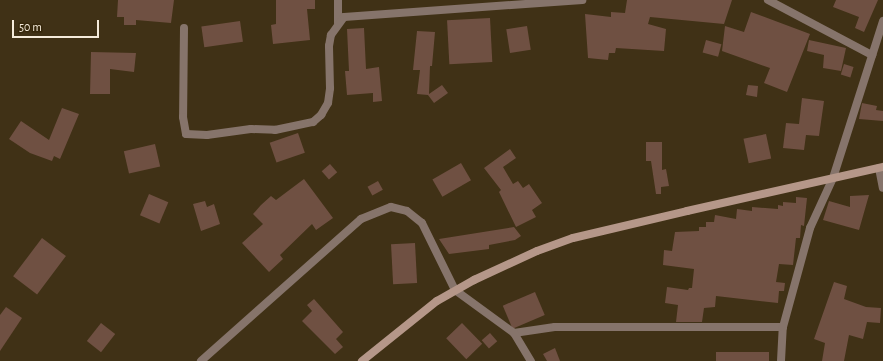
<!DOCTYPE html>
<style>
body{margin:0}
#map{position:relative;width:883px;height:361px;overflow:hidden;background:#403116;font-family:"Alegreya Sans",sans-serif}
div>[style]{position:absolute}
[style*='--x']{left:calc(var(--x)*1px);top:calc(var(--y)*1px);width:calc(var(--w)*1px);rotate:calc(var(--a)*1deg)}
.building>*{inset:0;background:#6f5042;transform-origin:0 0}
.street>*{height:8px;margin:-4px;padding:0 4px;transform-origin:4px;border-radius:4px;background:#86746b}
.secondary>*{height:8px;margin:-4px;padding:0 4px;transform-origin:4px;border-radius:4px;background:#b59789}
span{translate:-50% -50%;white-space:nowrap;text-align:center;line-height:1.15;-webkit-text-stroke:3px #36270b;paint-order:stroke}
.scale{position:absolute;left:12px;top:20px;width:87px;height:18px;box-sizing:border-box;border:2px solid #f5ebdb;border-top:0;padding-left:5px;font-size:12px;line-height:14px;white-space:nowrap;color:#f5ebdb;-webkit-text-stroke:3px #36270b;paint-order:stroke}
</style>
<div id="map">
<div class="building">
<i style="clip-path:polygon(118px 0,174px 0,171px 23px,136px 20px,136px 25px,124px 25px,124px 17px,117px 17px)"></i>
<i style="clip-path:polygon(276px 0,315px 0,315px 9px,307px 9px,310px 40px,273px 44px,271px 25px,276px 24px)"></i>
<i style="clip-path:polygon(627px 0,732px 0,724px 24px,650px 17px,648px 24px,666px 29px,664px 51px,616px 48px,615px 53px,609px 53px,608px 60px,588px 58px,585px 14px,611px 17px,611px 12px,625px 13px)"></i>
<i style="clip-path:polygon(836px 0,878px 0,864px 32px,855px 28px,859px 17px,833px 7px)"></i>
<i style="clip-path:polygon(751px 12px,810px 34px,787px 92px,764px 83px,770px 68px,722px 51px,725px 26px,744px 32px)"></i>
<i style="left:490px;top:18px;width:44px;height:43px;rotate:87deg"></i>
<i style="left:240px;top:21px;width:21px;height:39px;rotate:82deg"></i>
<i style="left:527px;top:26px;width:24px;height:21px;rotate:81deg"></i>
<i style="clip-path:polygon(364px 28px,366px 69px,379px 67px,382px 101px,373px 102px,373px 93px,347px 95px,345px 71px,349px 71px,347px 29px)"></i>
<i style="clip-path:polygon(417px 31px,435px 32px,432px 66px,430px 66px,429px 94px,442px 85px,448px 93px,434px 103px,428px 95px,417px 94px,420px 70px,413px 70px)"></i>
<i style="left:706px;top:40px;width:16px;height:13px;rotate:15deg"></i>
<i style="clip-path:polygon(809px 40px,846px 48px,841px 71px,823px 68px,824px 55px,807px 51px)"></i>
<i style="clip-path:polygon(91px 52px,136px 53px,134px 72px,110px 69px,110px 94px,90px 94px)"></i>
<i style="left:844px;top:64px;width:10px;height:11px;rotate:17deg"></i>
<i style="clip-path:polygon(748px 85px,758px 86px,757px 97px,746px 95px)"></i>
<i style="clip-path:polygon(802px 98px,824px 101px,819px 136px,806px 135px,804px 150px,783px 148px,786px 123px,799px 124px)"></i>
<i style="clip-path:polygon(862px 103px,877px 106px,876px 110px,883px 111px,883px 121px,859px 119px)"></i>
<i style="clip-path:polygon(62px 108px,79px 114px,60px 159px,54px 156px,52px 161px,30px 153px,9px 139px,21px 121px,49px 140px)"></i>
<i style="left:298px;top:133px;width:21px;height:30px;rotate:71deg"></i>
<i style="left:766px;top:134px;width:25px;height:23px;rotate:78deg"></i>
<i style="clip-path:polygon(646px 142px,662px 142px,662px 170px,666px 169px,669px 186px,661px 187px,661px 194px,656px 194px,651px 161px,646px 161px)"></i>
<i style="left:155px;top:144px;width:23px;height:32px;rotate:77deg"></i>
<i style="clip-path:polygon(510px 149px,516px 158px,503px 167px,513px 184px,518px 181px,523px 188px,529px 184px,542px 203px,532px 210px,536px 217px,516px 227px,499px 192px,501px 190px,484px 168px)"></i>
<i style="left:461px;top:163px;width:20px;height:33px;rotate:60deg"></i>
<i style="left:330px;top:164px;width:11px;height:11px;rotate:49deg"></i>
<i style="clip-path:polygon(304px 179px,333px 218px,316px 230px,312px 224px,280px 255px,283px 259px,269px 272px,242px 243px,263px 224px,253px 214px,261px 205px,271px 196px,276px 200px)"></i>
<i style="left:378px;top:181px;width:10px;height:12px;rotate:61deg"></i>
<i style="left:149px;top:194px;width:21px;height:23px;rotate:23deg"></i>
<i style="clip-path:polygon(869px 195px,859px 230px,823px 220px,829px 201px,850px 207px,850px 196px)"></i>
<i style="clip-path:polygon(796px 197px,807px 198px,804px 226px,801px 225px,800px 238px,796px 238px,793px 265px,779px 264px,776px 282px,785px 283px,784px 291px,779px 291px,778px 303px,716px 296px,715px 307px,704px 308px,702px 322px,676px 322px,678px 305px,665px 303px,667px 287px,688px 290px,689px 288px,692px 288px,694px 269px,663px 265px,664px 250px,672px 251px,675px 232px,699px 231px,699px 227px,706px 227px,706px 222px,714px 222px,715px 215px,736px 219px,737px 209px,752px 211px,752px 207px,778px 209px,778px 205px,783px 206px,783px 202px,796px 203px)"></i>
<i style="clip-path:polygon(205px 201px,207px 207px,214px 204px,220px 224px,201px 231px,193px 204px)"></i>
<i style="clip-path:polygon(514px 227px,521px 236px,515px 240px,489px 245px,489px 249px,449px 254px,439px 239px)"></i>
<i style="left:42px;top:238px;width:30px;height:48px;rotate:37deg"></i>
<i style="left:415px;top:243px;width:40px;height:24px;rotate:87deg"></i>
<i style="clip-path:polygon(834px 282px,847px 286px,844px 299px,866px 307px,881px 308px,880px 323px,867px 322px,863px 339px,849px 335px,844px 361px,822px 361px,825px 343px,814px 339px)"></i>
<i style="left:535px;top:292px;width:25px;height:35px;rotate:67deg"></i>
<i style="clip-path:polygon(314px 299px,343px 332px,336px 339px,343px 347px,335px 354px,302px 321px,312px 311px,307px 305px)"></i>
<i style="clip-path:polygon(6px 307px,22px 318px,0 351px,0 315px)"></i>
<i style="left:101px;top:323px;width:18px;height:23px;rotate:38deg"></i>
<i style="left:462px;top:323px;width:29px;height:22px;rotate:46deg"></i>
<i style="left:490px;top:333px;width:11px;height:11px;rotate:49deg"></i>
<i style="clip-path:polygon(555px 348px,560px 361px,547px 361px,543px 354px)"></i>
<i style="left:716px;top:352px;width:53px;height:9px"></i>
</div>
<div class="street">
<i style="--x:768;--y:0;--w:118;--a:27.9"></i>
<i style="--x:338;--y:23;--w:23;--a:-90"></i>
<i style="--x:184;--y:28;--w:89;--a:90.6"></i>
<i style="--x:183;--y:117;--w:17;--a:80"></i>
<i style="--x:186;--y:134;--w:21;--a:3"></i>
<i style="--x:207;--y:135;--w:44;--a:-7.8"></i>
<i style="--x:251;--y:129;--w:24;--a:2"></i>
<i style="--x:275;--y:130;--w:39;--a:-12"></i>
<i style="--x:313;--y:122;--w:11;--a:-41"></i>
<i style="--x:321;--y:115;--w:14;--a:-60"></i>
<i style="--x:328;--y:103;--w:15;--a:-82"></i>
<i style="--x:330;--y:88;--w:42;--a:-91.4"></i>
<i style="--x:329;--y:46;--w:11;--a:-80"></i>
<i style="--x:331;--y:35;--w:22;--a:-54"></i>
<i style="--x:344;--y:17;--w:239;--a:-4.1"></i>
<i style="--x:879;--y:168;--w:20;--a:79"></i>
<i style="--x:514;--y:333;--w:41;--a:-8.3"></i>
<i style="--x:555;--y:327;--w:228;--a:0"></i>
<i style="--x:201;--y:361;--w:214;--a:-41.6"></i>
<i style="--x:361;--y:219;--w:32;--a:-22"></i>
<i style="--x:391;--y:207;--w:16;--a:14"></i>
<i style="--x:407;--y:211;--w:19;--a:39"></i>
<i style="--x:422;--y:223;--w:75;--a:63.8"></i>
<i style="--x:455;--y:290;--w:73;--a:36.1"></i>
<i style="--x:514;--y:333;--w:33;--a:59"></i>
<i style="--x:781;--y:361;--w:34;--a:-87"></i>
<i style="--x:783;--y:327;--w:103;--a:-74.7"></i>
<i style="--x:810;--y:228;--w:55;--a:-65.3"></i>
<i style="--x:833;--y:178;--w:165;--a:-72.3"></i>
</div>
<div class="secondary">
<i style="--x:362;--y:361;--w:96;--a:-38.7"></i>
<i style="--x:437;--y:301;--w:43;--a:-29.6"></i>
<i style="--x:474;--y:280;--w:69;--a:-24.7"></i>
<i style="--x:537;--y:251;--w:38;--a:-20"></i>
<i style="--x:573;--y:238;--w:117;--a:-13.3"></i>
<i style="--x:687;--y:211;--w:201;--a:-12.7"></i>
</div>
<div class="scale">50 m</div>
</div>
